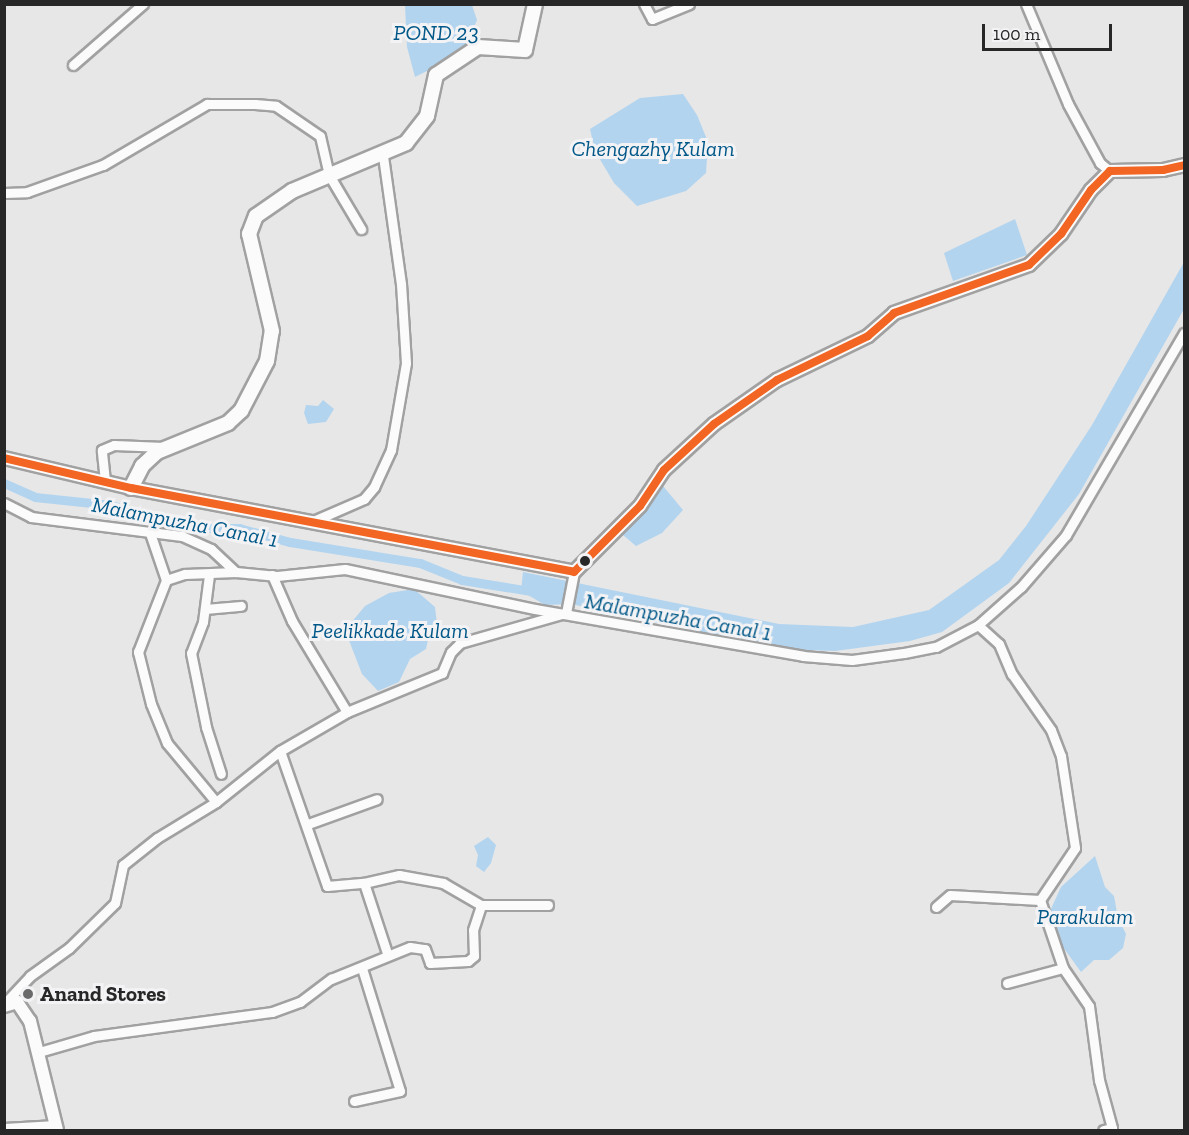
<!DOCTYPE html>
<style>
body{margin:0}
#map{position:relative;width:1189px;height:1135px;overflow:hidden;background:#e7e7e7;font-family:"Zilla Slab",serif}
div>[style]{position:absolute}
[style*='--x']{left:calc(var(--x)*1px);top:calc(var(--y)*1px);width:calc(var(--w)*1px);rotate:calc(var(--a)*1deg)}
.water>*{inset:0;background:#b2d4ef}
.canal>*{height:9px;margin:-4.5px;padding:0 4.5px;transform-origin:4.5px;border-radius:4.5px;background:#b2d4ef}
.roads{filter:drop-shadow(2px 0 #a1a1a1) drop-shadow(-2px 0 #a1a1a1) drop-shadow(0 2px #a1a1a1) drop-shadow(0 -2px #a1a1a1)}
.minor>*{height:9px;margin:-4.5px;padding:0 4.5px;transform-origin:4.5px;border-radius:4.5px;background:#fbfbfb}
.tertiary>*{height:12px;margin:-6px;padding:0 6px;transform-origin:6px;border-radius:6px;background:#fbfbfb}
.secondary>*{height:14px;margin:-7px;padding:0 7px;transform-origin:7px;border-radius:7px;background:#fbfbfb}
.bus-1>*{height:8px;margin:-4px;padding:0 4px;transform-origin:4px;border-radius:4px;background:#f26522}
.dots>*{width:16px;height:16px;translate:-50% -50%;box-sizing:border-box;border:3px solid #f3f3f5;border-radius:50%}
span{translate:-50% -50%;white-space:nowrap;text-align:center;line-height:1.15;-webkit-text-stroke:6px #f3f3f5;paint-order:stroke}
.poi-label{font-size:21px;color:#272728;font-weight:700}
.left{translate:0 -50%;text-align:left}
.water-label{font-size:22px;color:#015888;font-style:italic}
.frame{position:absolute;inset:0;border:6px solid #272728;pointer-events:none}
.scale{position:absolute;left:982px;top:24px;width:130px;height:27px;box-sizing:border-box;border:3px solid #272728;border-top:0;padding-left:8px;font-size:18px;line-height:21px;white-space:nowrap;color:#272728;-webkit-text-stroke:4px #f3f3f5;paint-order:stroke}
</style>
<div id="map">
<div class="water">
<i style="clip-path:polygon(405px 5px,472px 5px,477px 20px,468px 42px,451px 59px,415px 77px,407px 47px)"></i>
<i style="clip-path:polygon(683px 94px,697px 115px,708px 142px,706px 173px,686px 191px,637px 206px,614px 183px,595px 151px,590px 129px,640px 98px)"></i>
<i style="clip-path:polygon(1015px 219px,1027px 255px,953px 281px,944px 253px)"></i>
<i style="clip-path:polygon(1184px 262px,1184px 309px,1079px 494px,1009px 583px,942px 632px,910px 641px,835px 651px,778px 649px,571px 604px,545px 605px,521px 591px,523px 572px,779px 624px,853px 627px,929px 610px,999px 560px,1026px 526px,1092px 425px)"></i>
<i style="clip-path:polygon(323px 400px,334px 409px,326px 422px,308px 424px,304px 413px,306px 405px,318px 406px)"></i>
<i style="clip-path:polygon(663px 486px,683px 510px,662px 533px,636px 546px,623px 535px,628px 523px)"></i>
<i style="clip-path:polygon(414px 589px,435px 607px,437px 624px,430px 631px,426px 649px,410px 659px,399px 682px,378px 691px,362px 674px,345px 630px,365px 606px,389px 593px)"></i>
<i style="clip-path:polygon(488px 837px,496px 845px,491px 863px,484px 872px,476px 866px,478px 855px,474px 846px)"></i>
<i style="clip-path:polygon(1095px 856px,1105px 887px,1114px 896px,1118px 918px,1126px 934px,1123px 948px,1109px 960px,1094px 960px,1081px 972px,1060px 943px,1050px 911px,1061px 887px)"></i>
</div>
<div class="canal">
<i style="--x:4;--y:483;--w:34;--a:24"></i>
<i style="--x:35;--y:497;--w:76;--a:6"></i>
<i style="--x:111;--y:505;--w:90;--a:14.8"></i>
<i style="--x:198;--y:528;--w:41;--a:0"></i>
<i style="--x:239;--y:528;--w:53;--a:15.4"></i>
<i style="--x:290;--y:542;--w:132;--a:9.2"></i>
<i style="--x:420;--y:563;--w:45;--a:22"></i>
<i style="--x:462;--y:580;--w:70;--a:9.1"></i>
</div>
<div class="roads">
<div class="minor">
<i style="--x:644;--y:4;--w:17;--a:62"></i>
<i style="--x:652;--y:19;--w:40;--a:-22"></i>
<i style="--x:1026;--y:4;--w:108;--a:67.2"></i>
<i style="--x:1068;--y:104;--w:67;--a:61.5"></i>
<i style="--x:1100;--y:163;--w:13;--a:39"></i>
<i style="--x:73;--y:65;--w:93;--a:-41.1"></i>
<i style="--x:4;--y:193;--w:23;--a:-2"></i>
<i style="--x:27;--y:192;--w:81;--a:-19.6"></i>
<i style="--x:103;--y:165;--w:121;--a:-30.4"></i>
<i style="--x:207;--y:104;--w:48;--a:0"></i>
<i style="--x:255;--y:104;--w:21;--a:5"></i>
<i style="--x:276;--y:106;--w:53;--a:34.3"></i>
<i style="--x:320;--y:136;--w:40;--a:77"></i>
<i style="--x:329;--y:175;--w:63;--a:59.3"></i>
<i style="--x:105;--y:481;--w:31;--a:-96"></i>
<i style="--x:102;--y:450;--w:13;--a:-23"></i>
<i style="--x:114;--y:445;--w:50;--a:2.3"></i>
<i style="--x:4;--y:503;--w:30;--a:27"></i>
<i style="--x:31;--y:517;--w:152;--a:7.2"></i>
<i style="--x:182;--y:536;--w:32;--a:24"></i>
<i style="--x:211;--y:549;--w:34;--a:43"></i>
<i style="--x:236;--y:572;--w:41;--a:5.6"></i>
<i style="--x:277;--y:576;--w:68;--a:-5.9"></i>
<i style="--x:345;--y:569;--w:194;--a:11.9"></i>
<i style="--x:535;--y:609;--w:272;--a:9.9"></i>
<i style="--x:803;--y:656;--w:49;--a:4.7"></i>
<i style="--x:852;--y:660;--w:52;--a:-7.7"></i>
<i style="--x:904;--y:653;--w:33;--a:-11"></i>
<i style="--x:936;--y:647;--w:47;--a:-27.6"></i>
<i style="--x:978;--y:625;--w:57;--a:-41.5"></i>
<i style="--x:1021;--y:587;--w:69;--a:-49.1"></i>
<i style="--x:1066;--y:535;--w:234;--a:-59.7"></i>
<i style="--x:311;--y:522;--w:58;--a:-23.5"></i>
<i style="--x:364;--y:499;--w:16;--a:-50"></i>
<i style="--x:374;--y:487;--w:41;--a:-65.3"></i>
<i style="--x:391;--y:450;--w:88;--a:-80.2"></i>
<i style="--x:406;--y:363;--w:79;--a:-93.6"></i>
<i style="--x:401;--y:284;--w:129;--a:-98"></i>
<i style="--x:150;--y:533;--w:50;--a:71.2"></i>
<i style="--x:209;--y:575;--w:47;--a:97.3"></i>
<i style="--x:203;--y:622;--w:33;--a:111"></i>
<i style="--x:191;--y:653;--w:76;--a:78.5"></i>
<i style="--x:206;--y:727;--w:49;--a:72.3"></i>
<i style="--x:272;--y:575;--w:50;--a:66.5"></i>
<i style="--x:292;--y:621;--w:106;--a:58.9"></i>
<i style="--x:205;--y:609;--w:36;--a:-5"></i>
<i style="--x:566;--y:613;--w:42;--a:-79"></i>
<i style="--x:978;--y:625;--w:28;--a:42"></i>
<i style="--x:999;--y:644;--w:33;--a:67"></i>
<i style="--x:1012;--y:674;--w:68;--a:55.1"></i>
<i style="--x:1051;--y:730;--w:28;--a:69"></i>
<i style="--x:1061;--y:756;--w:93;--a:81.3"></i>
<i style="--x:1075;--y:848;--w:63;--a:123.9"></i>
<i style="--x:280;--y:751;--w:143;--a:70.8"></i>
<i style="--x:327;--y:886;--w:37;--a:-5"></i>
<i style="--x:364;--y:883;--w:36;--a:-13"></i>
<i style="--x:399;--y:875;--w:45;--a:10.3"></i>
<i style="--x:443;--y:883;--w:44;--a:30.1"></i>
<i style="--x:481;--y:905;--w:67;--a:0"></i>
<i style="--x:216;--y:802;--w:77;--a:-129.7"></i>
<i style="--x:167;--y:743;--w:42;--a:-112.3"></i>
<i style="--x:151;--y:704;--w:54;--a:-104"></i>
<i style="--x:138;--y:652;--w:77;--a:-68.7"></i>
<i style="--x:166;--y:580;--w:20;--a:-18"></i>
<i style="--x:185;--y:574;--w:51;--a:-2.2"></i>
<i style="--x:308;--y:824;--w:73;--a:-19.9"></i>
<i style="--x:364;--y:883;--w:74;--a:71.8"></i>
<i style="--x:1040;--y:900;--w:72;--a:71.3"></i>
<i style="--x:1063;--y:968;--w:46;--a:55.6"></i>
<i style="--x:1089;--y:1006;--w:75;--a:82.3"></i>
<i style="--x:1099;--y:1080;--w:50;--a:74.8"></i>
<i style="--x:1112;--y:1128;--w:9;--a:167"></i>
<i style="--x:936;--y:907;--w:18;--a:-41"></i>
<i style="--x:950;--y:895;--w:90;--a:3.2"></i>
<i style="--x:1007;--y:983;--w:58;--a:-15"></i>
<i style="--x:4;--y:1004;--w:38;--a:-47"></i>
<i style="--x:30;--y:976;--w:48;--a:-35.7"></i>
<i style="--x:69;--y:948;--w:64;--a:-44.4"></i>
<i style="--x:115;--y:903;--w:39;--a:-78"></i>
<i style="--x:123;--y:865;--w:43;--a:-38.5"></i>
<i style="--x:157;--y:838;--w:69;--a:-31.4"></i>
<i style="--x:216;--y:802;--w:82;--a:-38.6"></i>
<i style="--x:280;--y:751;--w:78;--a:-30.2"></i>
<i style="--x:347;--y:712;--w:103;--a:-22.3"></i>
<i style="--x:442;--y:673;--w:23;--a:-67"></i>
<i style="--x:451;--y:652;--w:13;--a:-45"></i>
<i style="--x:460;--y:643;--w:106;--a:-15.9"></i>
<i style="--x:39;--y:1052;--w:57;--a:-16.2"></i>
<i style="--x:94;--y:1036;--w:180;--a:-7.7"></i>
<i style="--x:272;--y:1012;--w:30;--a:-20"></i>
<i style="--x:300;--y:1002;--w:39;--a:-37"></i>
<i style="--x:331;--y:979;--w:85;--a:-22.1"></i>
<i style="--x:410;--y:947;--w:15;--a:8"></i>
<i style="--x:425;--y:949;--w:15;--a:70"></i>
<i style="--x:430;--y:963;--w:38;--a:-3"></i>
<i style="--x:468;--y:961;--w:8;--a:-40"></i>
<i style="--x:474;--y:956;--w:26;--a:-92"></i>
<i style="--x:473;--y:930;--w:26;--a:-72"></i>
<i style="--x:354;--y:1101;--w:47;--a:-12.3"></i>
<i style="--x:400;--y:1091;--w:129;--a:-107.2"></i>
<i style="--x:4;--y:1128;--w:52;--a:-3.3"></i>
</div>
<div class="tertiary">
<i style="--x:4;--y:458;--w:130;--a:13.3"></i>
<i style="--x:131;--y:488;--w:451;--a:10.7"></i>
<i style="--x:574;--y:572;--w:93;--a:-45"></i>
<i style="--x:640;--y:506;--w:43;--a:-56.3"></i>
<i style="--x:664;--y:470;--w:68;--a:-42.6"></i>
<i style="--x:714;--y:424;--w:77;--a:-34.9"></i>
<i style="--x:777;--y:380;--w:101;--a:-25.8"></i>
<i style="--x:868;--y:336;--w:35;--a:-41"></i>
<i style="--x:894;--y:313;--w:143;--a:-19.6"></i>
<i style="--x:1029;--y:265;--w:45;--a:-44.1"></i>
<i style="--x:1061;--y:234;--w:53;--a:-55.7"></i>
<i style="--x:1091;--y:190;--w:27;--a:-45"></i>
<i style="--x:1110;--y:171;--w:53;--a:-1.1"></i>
<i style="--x:1163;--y:170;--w:22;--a:-13"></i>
<i style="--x:4;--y:1006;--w:14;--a:-17"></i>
<i style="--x:17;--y:1002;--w:23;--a:56"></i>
<i style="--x:30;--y:1021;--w:112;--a:76.1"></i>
</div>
<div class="secondary">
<i style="--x:131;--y:488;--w:25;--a:-63"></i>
<i style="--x:142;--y:466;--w:21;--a:-43"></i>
<i style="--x:157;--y:452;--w:77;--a:-22.2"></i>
<i style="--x:228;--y:423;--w:18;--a:-43"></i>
<i style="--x:241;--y:411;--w:56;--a:-62.5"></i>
<i style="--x:267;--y:361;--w:30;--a:-81"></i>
<i style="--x:272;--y:331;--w:100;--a:-103.3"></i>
<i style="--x:249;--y:234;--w:19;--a:-69"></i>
<i style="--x:256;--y:216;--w:44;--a:-34.8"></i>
<i style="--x:292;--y:191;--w:124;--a:-22.8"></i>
<i style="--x:406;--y:143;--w:34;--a:-52"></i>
<i style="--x:427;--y:116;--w:42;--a:-77.6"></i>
<i style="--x:436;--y:75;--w:50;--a:-33.7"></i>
<i style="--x:478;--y:47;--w:47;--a:3.7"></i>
<i style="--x:525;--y:50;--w:47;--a:-77.7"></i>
</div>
</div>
<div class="bus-1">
<i style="--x:4;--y:458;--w:130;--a:13.3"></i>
<i style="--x:131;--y:488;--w:451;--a:10.7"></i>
<i style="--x:574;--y:572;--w:93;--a:-45"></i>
<i style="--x:640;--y:506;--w:43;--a:-56.3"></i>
<i style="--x:664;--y:470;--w:68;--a:-42.6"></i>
<i style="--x:714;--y:424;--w:77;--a:-34.9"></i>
<i style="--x:777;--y:380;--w:101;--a:-25.8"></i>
<i style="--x:868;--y:336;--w:35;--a:-41"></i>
<i style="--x:894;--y:313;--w:143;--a:-19.6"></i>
<i style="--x:1029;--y:265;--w:45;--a:-44.1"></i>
<i style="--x:1061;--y:234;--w:53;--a:-55.7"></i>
<i style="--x:1091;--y:190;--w:27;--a:-45"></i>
<i style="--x:1110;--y:171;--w:53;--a:-1.1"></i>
<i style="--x:1163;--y:170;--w:22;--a:-13"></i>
</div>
<div class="dots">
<i style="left:585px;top:561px;background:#272728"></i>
<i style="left:28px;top:994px;background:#6a6a6b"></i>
</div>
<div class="poi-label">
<span class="left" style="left:40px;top:994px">Anand Stores</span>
</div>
<div class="water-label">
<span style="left:436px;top:33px">POND 23</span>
<span style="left:653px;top:149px">Chengazhy Kulam</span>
<span style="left:185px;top:522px;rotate:11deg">Malampuzha Canal 1</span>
<span style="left:678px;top:617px;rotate:10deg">Malampuzha Canal 1</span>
<span style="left:390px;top:631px">Peelikkade Kulam</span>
<span style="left:1085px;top:917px">Parakulam</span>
</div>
<div class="frame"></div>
<div class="scale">100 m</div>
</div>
